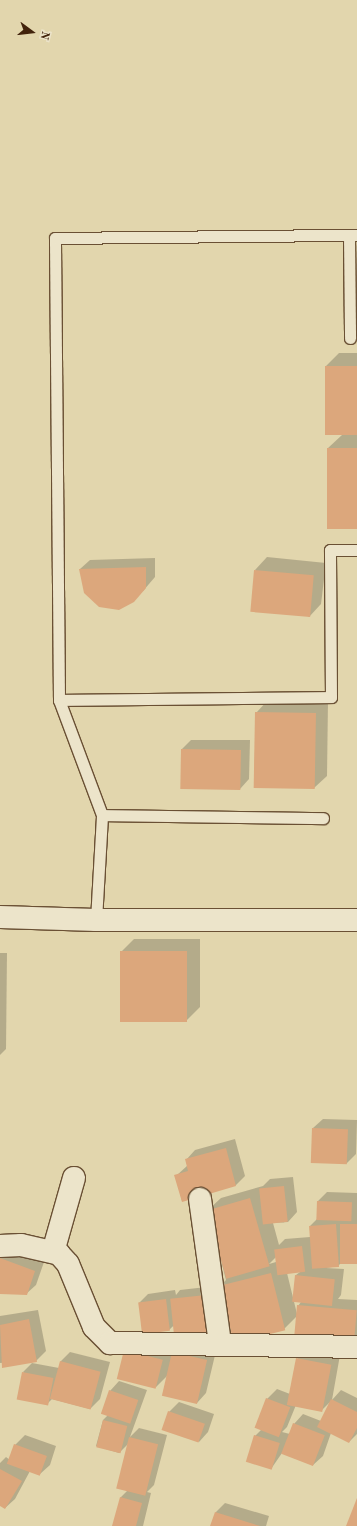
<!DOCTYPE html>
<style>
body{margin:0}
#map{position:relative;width:357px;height:1526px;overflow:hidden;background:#e2d6ad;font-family:"Old Standard TT",serif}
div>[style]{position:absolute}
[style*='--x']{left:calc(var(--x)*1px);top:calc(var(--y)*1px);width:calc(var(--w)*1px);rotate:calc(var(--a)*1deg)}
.shadow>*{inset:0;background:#0003}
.building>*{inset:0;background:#dca77c;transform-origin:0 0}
.roads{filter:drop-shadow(1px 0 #6a5034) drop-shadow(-1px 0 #6a5034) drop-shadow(0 1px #6a5034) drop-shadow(0 -1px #6a5034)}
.lane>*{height:11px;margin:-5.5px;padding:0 5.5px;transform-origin:5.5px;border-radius:5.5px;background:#ece4ca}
.street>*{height:22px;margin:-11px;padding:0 11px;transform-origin:11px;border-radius:11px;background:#ece4ca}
span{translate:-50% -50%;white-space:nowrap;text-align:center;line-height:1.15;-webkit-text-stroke:3.5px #ece4ca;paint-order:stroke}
.north{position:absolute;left:12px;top:12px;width:40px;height:40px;-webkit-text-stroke:3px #ece4ca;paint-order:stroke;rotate:105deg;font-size:11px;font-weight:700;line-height:16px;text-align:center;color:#42230c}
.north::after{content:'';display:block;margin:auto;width:14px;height:18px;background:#42230c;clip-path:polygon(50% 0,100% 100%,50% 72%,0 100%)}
</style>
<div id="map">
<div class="shadow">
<i style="clip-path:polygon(339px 353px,357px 353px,357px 529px,328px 448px,342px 435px,325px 434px,326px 366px)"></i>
<i style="clip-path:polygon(267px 557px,326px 563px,321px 604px,309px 617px,255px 570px)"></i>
<i style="clip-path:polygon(155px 558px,155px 577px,143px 591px,80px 569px,90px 560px)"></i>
<i style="clip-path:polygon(268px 700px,328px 701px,327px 776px,314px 788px,254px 787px,256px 713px)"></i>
<i style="clip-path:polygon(191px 740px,250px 740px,249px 779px,240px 789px,182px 749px)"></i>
<i style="clip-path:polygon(134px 939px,200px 939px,200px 1007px,187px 1020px,121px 952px)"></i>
<i style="clip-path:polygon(0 953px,7px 953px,6px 1049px,0 1055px)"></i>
<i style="clip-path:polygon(323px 1119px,357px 1120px,356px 1154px,346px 1164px,313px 1128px)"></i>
<i style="clip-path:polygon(235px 1139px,245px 1176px,236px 1185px,182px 1201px,176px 1176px,188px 1165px,186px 1160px,195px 1150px)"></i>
<i style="clip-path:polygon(evenodd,293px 1177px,297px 1212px,288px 1222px,273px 1223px,279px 1245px,285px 1239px,310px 1237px,310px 1226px,317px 1219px,318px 1201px,327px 1192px,357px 1193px,357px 1263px,342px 1262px,338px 1266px,326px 1268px,344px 1269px,341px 1295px,338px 1299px,357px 1300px,357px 1343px,297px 1316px,284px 1329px,220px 1286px,226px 1280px,208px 1210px,221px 1198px,263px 1186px,270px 1179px,293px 1177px,276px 1257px,276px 1262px,269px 1264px,276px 1257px,293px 1177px,300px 1272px,296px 1275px,301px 1302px,298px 1306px,297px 1314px,287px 1273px,300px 1272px)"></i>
<i style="clip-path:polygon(7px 1248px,44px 1262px,36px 1285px,26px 1294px,0 1293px,0 1254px)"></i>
<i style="clip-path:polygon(215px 1286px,169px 1330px,139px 1303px,148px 1294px,175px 1290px,176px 1295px,180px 1290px)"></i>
<i style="clip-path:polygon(38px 1310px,46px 1351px,36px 1361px,0 1363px,0 1316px)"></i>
<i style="clip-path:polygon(evenodd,307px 1349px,340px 1355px,332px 1400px,341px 1390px,357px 1398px,357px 1434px,349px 1442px,331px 1433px,323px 1456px,313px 1465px,282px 1453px,271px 1469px,255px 1436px,261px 1430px,267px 1399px,277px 1389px,290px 1394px,297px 1359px,307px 1349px,330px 1402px,321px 1421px,303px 1414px,294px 1424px,290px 1434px,282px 1432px,287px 1427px,296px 1405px,322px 1410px,330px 1402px)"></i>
<i style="clip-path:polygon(125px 1350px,216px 1351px,206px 1393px,197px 1403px,168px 1375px,156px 1387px)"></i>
<i style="clip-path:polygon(70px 1352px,110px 1362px,100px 1399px,90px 1409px,52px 1399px,47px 1404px,23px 1372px,32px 1363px,59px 1368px,61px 1361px)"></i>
<i style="clip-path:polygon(119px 1381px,147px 1390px,130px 1437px,139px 1428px,167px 1435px,154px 1485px,147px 1492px,151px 1493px,143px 1526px,113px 1526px,121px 1497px,128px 1490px,128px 1444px,119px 1453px,96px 1446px,103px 1420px,108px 1415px,110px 1391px)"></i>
<i style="clip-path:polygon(179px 1402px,214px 1414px,208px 1432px,199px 1442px,169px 1412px)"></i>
<i style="clip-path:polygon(25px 1435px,56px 1446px,50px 1465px,40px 1474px,30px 1471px,15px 1499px,5px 1508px,0 1505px,0 1463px,6px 1457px,10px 1460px,15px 1445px)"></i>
<i style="clip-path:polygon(225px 1503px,269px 1516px,266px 1526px,211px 1526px,216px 1512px)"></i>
</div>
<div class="building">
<i style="left:325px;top:366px;width:32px;height:69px"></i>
<i style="left:327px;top:448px;width:30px;height:81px"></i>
<i style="clip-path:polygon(146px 567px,146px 588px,134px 602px,119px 610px,99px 607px,84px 593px,79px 569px)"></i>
<i style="left:254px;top:570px;width:60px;height:42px;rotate:5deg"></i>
<i style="left:255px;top:712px;width:61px;height:76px;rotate:1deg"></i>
<i style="left:181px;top:749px;width:60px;height:40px;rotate:1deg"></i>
<i style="left:120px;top:951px;width:67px;height:71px"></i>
<i style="left:312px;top:1128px;width:36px;height:35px;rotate:2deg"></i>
<i style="clip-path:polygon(226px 1148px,236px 1186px,182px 1202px,174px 1175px,188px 1171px,185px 1159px)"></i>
<i style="left:284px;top:1186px;width:36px;height:25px;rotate:84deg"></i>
<i style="left:250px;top:1198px;width:71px;height:45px;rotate:74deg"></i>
<i style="left:317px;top:1201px;width:35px;height:19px;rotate:2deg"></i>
<i style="left:336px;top:1224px;width:43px;height:27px;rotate:86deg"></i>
<i style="left:357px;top:1224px;width:40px;height:17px;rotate:90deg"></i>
<i style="left:302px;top:1246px;width:26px;height:28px;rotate:83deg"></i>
<i style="clip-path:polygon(0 1258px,35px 1271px,27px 1295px,0 1294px)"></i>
<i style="left:271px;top:1273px;width:59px;height:53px;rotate:76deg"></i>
<i style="left:295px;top:1275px;width:40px;height:27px;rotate:6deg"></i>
<i style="left:206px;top:1295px;width:37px;height:36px;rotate:84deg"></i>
<i style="left:166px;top:1299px;width:32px;height:28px;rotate:83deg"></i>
<i style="left:297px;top:1305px;width:60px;height:33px;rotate:5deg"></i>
<i style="clip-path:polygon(29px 1319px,37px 1362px,2px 1368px,0 1325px)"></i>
<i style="left:124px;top:1350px;width:40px;height:30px;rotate:14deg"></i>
<i style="left:172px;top:1352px;width:36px;height:45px;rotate:13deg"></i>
<i style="left:296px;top:1358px;width:36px;height:48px;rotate:11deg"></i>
<i style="left:60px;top:1361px;width:42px;height:39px;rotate:15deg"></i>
<i style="left:22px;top:1372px;width:32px;height:28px;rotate:11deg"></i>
<i style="left:109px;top:1390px;width:31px;height:25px;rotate:19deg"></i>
<i style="left:266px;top:1398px;width:26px;height:32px;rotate:21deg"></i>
<i style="clip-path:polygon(331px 1399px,357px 1412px,357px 1428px,349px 1443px,317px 1427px)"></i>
<i style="left:168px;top:1411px;width:39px;height:20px;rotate:19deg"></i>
<i style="left:103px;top:1420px;width:25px;height:28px;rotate:14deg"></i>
<i style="left:293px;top:1423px;width:34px;height:33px;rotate:21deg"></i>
<i style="left:254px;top:1435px;width:27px;height:28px;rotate:17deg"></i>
<i style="left:129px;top:1437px;width:30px;height:53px;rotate:14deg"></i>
<i style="left:14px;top:1444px;width:35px;height:21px;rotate:20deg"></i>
<i style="clip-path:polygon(0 1469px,22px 1481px,5px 1509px,0 1506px)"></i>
<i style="clip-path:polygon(120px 1497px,142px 1503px,136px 1526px,112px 1526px)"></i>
<i style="clip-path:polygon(357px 1498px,357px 1526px,346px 1526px)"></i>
<i style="clip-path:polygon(215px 1512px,260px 1526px,210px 1526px)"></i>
</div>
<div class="roads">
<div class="lane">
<i style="--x:349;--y:236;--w:102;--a:89.4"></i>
<i style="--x:59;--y:700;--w:272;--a:-0.6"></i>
<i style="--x:331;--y:697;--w:147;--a:-90.4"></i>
<i style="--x:330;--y:550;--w:27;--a:0"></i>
<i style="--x:102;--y:815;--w:221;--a:0.8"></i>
<i style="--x:96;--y:920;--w:105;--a:-86.7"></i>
<i style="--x:102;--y:815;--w:123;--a:-110.5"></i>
<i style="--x:59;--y:700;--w:462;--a:-90.5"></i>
<i style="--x:55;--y:238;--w:302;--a:-0.6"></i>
</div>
<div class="street">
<i style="--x:0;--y:917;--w:96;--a:1.8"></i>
<i style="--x:96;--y:920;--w:261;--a:0"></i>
<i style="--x:200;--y:1199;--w:146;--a:82.1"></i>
<i style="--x:0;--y:1246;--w:21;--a:-3"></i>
<i style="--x:21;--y:1245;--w:39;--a:13"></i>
<i style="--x:59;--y:1254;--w:13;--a:48"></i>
<i style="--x:68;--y:1264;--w:68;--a:67.6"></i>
<i style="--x:94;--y:1327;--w:23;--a:45"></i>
<i style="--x:110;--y:1343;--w:247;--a:0.9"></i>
<i style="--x:53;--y:1252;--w:77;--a:-74.2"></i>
</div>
</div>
<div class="north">N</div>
</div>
